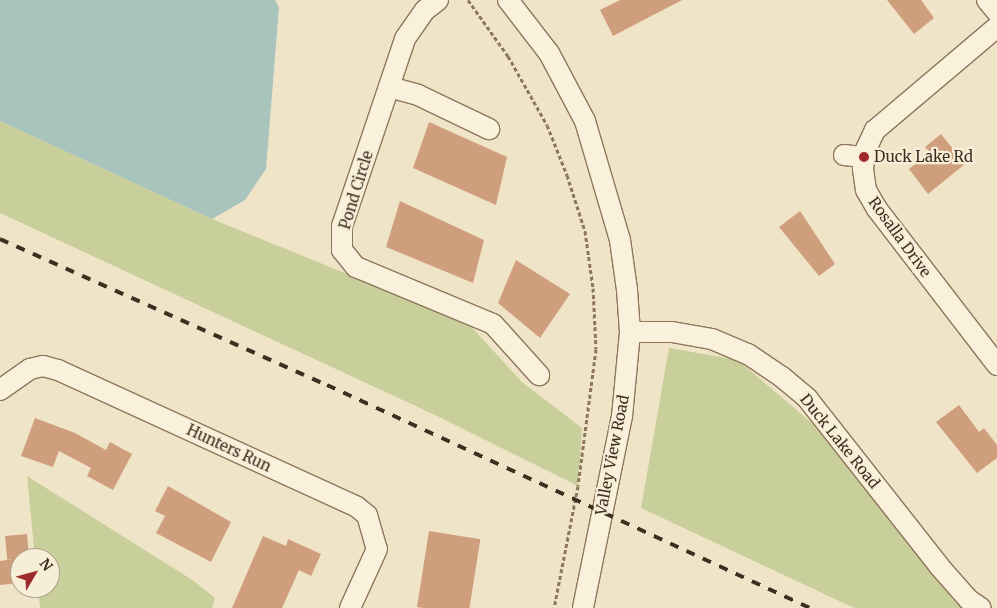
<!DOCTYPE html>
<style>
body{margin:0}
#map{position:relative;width:997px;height:608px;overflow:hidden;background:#f0e4c8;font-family:Merriweather,serif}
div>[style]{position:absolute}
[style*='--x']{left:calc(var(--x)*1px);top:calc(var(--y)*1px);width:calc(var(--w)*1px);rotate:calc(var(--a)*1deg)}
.green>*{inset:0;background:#c9cf9b}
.water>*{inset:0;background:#a9c4bc}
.building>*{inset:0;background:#cf9f7d;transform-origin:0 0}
.path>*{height:3px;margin-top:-1.5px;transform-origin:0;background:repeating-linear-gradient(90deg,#8d765c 0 4px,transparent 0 6.5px)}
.roads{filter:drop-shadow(1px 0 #8d765c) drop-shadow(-1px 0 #8d765c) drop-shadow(0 1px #8d765c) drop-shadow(0 -1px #8d765c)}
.minor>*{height:20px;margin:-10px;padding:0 10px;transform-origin:10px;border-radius:10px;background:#faf1dc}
.rail>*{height:4px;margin-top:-2px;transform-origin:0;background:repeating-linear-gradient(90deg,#3d2e20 0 9px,transparent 0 18px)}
.dots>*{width:14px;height:14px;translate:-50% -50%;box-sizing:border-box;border:2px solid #f7eed8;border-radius:50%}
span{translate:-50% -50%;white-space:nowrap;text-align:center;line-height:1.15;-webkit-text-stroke:4.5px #f7eed8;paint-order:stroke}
.poi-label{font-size:15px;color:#3d2e20}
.left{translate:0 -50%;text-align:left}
.street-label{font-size:15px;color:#3d2e20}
.north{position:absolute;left:10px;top:548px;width:50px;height:50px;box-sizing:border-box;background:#f7eed8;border:1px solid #ada18e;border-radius:50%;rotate:53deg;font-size:14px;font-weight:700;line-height:20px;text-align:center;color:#3d2e20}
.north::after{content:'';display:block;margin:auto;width:18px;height:22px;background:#9e2a2b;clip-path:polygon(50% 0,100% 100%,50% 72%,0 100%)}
</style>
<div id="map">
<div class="green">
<i style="clip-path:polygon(0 121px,212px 219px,468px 323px,522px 382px,582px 428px,578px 486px,435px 415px,0 213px)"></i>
<i style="clip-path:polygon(669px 348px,738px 360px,813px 424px,956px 603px,964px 608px,854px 608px,641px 508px)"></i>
<i style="clip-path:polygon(27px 476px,194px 581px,215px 598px,212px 608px,40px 608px,38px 588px,50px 588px,50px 558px,35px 558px)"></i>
</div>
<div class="water">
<i style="clip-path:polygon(0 0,275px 0,279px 8px,266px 169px,245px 200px,212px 219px,0 121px)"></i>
</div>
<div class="building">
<i style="clip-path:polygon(620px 0,682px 0,613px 36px,600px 10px)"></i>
<i style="clip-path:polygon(887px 0,921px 0,934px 18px,914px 34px)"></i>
<i style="clip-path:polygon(429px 122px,507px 157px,496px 205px,413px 168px)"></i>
<i style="clip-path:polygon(941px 134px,965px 164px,928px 194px,909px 169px,930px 152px,925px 147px)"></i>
<i style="clip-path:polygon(400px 201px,484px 240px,473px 283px,386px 247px)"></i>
<i style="clip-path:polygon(800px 211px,835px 264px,819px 276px,779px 227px)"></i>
<i style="clip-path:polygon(516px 260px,570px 294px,540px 338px,498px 303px)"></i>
<i style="clip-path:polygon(959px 405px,979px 432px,984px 428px,997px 445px,997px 458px,977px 473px,936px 422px)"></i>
<i style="clip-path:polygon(35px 418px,75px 433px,106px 450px,110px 442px,132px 454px,113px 490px,87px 476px,91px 468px,59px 451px,53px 467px,21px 456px)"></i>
<i style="clip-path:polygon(168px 486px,231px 522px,211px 562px,156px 533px,165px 516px,155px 511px)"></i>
<i style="left:429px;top:531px;width:52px;height:77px;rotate:9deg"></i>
<i style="left:27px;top:534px;width:24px;height:22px;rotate:85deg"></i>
<i style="clip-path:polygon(263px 536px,286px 546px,288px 539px,321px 554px,311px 576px,299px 570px,282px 608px,232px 608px)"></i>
<i style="clip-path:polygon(20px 558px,20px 583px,0 585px,0 561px)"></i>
</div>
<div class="path">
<i style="--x:468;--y:0;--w:69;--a:54.5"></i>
<i style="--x:508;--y:56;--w:79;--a:60.5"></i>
<i style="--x:547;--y:125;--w:54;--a:68.2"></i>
<i style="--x:567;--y:175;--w:59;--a:72.2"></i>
<i style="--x:585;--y:231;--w:58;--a:82"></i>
<i style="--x:593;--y:288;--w:61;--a:87.2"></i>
<i style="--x:596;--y:349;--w:138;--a:97.5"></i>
<i style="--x:578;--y:486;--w:124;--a:101.1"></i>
</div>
<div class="roads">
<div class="minor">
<i style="--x:438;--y:0;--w:16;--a:142"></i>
<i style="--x:425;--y:10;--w:35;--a:125"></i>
<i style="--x:405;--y:39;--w:197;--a:108.6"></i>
<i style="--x:342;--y:226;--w:24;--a:90"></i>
<i style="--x:342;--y:250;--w:22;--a:51"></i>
<i style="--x:356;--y:267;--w:148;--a:22.6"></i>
<i style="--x:493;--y:324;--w:69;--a:48"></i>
<i style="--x:508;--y:0;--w:67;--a:52.3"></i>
<i style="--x:549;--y:53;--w:77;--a:62.1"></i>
<i style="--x:585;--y:121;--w:124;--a:73.6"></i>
<i style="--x:620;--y:240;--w:50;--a:82"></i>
<i style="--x:627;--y:290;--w:42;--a:85.9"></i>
<i style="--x:630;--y:332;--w:84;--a:95.4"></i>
<i style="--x:622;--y:416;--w:196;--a:101.5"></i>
<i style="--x:987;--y:0;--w:16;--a:50"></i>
<i style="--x:997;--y:27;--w:160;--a:139.8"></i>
<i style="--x:875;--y:130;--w:21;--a:115"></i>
<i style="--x:866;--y:149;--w:20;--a:99"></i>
<i style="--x:863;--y:169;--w:21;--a:82"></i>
<i style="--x:866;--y:190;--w:22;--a:60"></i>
<i style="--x:877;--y:209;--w:197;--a:52.4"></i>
<i style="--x:389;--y:87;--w:30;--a:15"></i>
<i style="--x:418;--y:95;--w:79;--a:25.6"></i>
<i style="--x:844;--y:155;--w:20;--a:6"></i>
<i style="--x:630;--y:332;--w:42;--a:0"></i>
<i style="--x:672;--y:332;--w:41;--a:9.9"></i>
<i style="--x:712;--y:339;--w:39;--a:23"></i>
<i style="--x:748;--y:354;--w:41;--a:34.1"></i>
<i style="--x:782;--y:377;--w:33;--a:40"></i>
<i style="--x:807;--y:398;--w:214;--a:51.8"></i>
<i style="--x:939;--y:566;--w:45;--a:48.6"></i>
<i style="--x:969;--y:600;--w:14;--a:34"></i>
<i style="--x:0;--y:390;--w:37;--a:-35"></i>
<i style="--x:30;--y:369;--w:13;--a:-13"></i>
<i style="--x:43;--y:366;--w:16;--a:15"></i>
<i style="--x:58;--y:370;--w:329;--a:24.6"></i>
<i style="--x:357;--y:507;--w:13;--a:39"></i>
<i style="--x:367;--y:515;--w:35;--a:74"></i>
<i style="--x:377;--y:549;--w:65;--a:114.6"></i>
</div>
</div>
<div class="rail">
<i style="--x:0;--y:239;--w:358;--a:24.1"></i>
<i style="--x:327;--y:385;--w:532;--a:24.78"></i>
</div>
<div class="dots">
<i style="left:864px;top:157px;background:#9e2a2b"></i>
</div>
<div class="poi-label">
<span class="left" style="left:874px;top:157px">Duck Lake Rd</span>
</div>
<div class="street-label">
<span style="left:356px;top:190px;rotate:-73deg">Pond Circle</span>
<span style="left:900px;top:237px;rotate:54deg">Rosalla Drive</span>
<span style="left:840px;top:441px;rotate:51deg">Duck Lake Road</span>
<span style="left:229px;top:448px;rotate:25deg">Hunters Run</span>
<span style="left:612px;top:455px;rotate:-79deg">Valley View Road</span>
</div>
<div class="north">N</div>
</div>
